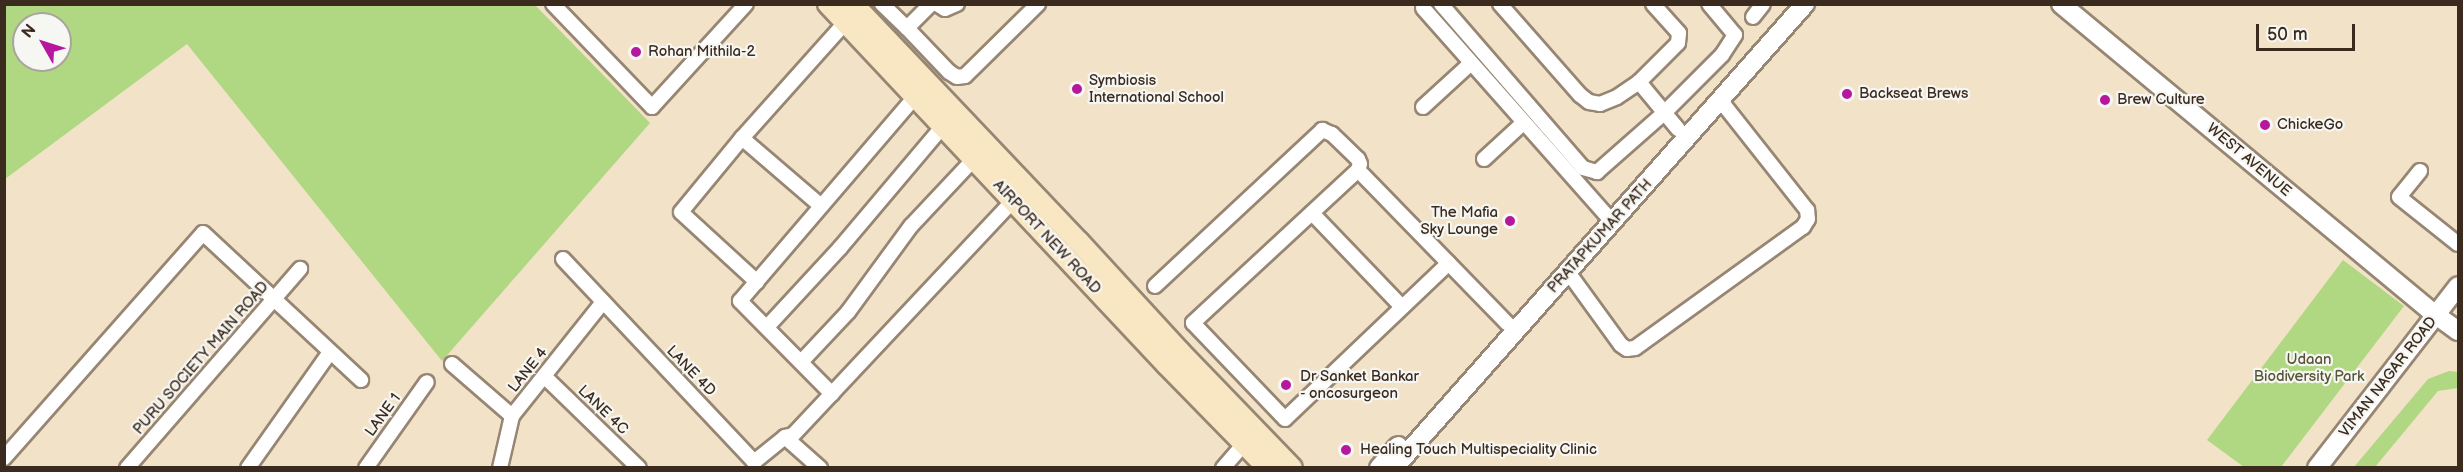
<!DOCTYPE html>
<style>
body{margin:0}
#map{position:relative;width:2463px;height:472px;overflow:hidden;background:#f2e2c8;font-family:"Balsamiq Sans",sans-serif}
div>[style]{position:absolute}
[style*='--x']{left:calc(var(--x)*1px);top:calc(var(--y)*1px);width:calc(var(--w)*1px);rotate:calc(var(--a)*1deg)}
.green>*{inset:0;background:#b0d782}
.roads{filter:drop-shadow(2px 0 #968673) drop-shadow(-2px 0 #968673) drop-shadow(0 2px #968673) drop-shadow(0 -2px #968673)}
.minor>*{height:14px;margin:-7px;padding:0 7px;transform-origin:7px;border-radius:7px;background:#fff}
.tertiary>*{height:18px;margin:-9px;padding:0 9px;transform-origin:9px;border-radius:9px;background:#fff}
.secondary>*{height:20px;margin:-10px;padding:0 10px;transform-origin:10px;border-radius:10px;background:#f9e7c3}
.dots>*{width:16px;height:16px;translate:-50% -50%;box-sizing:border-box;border:3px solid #f6f6f2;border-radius:50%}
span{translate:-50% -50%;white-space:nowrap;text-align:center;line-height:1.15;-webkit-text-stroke:4.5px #f6f6f2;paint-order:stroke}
.poi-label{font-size:15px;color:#3b2a1e}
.left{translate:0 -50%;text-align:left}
.right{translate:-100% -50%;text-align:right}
.street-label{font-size:15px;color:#3b2a1e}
.park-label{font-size:15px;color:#585537}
.frame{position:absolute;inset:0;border:6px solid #3b2a1e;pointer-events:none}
.north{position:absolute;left:12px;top:12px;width:60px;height:60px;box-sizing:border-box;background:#f6f6f2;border:2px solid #aba49d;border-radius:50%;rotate:309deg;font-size:16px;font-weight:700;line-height:24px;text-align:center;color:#3b2a1e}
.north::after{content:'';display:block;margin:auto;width:21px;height:27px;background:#b5179e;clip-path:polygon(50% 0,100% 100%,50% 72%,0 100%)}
.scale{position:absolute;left:2256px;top:24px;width:99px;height:27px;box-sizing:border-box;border:3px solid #3b2a1e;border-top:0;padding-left:8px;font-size:18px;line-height:21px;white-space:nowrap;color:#3b2a1e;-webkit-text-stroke:4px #f6f6f2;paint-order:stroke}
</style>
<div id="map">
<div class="green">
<i style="clip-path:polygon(evenodd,5px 4px,535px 5px,650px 123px,442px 361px,187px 44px,5px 179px,5px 4px,24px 24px,60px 24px,60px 60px,24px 60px,24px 24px)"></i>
<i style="clip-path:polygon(2343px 260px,2404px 306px,2281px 467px,2244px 467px,2207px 440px)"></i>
<i style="clip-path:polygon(2449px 371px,2458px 372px,2458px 388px,2438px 391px,2375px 467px,2354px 467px,2428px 379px)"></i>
</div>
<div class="roads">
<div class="minor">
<i style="--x:553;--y:4;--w:143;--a:46.1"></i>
<i style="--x:652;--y:107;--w:139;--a:-47.6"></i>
<i style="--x:882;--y:4;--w:35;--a:44"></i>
<i style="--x:931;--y:4;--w:34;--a:135"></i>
<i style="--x:907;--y:28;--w:61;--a:46.3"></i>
<i style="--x:949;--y:72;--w:9;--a:32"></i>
<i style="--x:957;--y:77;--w:8;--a:-7"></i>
<i style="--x:965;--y:76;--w:103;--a:-44.6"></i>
<i style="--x:937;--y:4;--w:9;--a:32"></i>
<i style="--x:945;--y:9;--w:13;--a:-23"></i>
<i style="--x:1441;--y:4;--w:217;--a:49.1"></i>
<i style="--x:1583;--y:168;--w:15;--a:16"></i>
<i style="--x:1597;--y:172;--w:89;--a:-41.4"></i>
<i style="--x:1664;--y:113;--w:82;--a:-45"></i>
<i style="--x:1722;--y:55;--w:24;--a:-57"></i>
<i style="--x:1735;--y:35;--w:40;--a:-130"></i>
<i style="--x:1500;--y:4;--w:121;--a:48.7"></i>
<i style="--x:1580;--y:95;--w:11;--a:38"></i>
<i style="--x:1589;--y:102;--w:11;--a:10"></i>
<i style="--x:1600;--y:104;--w:18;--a:-22"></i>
<i style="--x:1617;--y:97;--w:27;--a:-34"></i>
<i style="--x:1639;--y:82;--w:55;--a:-45"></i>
<i style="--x:1678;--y:43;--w:10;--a:-84"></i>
<i style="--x:1679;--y:33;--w:39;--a:-132"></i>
<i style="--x:1423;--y:8;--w:286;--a:48.5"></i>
<i style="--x:1753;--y:17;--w:16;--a:-52"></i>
<i style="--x:1639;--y:82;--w:61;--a:50.3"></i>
<i style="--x:1423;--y:107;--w:65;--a:-42.5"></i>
<i style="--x:742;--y:138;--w:104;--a:40.7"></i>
<i style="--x:1484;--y:159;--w:53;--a:-42.7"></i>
<i style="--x:1358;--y:170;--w:214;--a:45.8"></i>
<i style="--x:2420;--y:171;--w:33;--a:129"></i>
<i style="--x:2399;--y:197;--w:75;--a:38.5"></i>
<i style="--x:1312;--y:213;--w:130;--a:46.2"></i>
<i style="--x:563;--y:259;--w:279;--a:46.7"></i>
<i style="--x:754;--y:462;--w:40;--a:-39"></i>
<i style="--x:785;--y:437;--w:8;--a:-14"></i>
<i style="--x:793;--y:435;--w:321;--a:-46.8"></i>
<i style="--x:1568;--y:272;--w:90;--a:54"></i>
<i style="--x:1621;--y:345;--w:7;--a:34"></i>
<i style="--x:1627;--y:349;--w:8;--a:-7"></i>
<i style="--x:1635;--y:348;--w:207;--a:-35.8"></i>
<i style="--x:1803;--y:227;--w:9;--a:-58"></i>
<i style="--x:1808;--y:219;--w:9;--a:-96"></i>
<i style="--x:1807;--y:210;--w:140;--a:-128.3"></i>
<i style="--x:757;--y:282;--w:103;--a:-137.4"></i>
<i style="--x:681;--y:212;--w:96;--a:-50.5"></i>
<i style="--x:742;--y:138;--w:154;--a:-48.2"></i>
<i style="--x:1155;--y:286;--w:229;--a:-43"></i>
<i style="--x:1322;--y:130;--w:11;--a:22"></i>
<i style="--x:1332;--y:134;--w:36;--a:44"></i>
<i style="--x:1358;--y:159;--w:5;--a:68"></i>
<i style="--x:1360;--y:164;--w:6;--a:108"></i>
<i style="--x:1358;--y:170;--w:225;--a:137.2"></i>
<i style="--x:1193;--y:323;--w:133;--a:46.2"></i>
<i style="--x:1285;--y:419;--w:226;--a:-43.6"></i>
<i style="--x:767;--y:327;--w:108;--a:-47.3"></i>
<i style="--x:840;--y:248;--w:160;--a:-49.8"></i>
<i style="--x:801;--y:362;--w:69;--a:-46.8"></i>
<i style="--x:848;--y:312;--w:107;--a:-53.8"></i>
<i style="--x:911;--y:226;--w:92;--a:-46.8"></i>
<i style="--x:452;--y:364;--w:79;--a:40.9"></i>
<i style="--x:544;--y:376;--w:132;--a:44.1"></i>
<i style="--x:832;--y:394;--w:131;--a:-134.7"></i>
<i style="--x:740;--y:301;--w:269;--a:-49.4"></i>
<i style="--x:785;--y:437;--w:47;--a:41.5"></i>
<i style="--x:4;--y:458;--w:300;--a:-48.5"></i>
<i style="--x:203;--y:233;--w:216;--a:42.9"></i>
<i style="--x:127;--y:468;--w:264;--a:-49"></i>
<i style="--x:248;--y:468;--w:142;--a:-54.7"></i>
<i style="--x:366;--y:468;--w:105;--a:-54.7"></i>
<i style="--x:500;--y:468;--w:53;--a:-77"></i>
<i style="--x:512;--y:416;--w:146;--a:-51.4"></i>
<i style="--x:1223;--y:468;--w:33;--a:-49"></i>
</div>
<div class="tertiary">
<i style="--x:2061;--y:4;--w:487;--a:39.7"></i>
<i style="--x:2436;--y:315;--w:27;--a:36"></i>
<i style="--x:1379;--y:468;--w:29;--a:-49"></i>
<i style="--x:1394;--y:468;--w:620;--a:-48.47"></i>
<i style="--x:2317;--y:468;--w:230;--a:-52.2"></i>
</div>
<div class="secondary">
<i style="--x:828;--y:4;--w:495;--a:46.8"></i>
<i style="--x:1167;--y:365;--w:144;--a:45.6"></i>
<i style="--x:853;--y:4;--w:328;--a:46.5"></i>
<i style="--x:1079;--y:242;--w:149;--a:47.4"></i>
<i style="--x:1180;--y:352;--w:161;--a:46"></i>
</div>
</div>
<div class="dots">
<i style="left:636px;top:52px;background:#b5179e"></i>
<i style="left:1077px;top:89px;background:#b5179e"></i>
<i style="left:1847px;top:94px;background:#b5179e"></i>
<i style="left:2105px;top:100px;background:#b5179e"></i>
<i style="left:2265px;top:125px;background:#b5179e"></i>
<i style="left:1510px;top:221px;background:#b5179e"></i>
<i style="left:1286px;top:385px;background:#b5179e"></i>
<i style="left:1346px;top:450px;background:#b5179e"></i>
</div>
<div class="poi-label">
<span class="left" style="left:648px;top:52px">Rohan Mithila-2</span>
<span class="left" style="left:1089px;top:89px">Symbiosis<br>International School</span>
<span class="left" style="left:1859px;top:94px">Backseat Brews</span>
<span class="left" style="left:2117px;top:100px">Brew Culture</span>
<span class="left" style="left:2277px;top:125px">ChickeGo</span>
<span class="right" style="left:1498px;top:221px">The Mafia<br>Sky Lounge</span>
<span class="left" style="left:1300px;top:385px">Dr Sanket Bankar<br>- oncosurgeon</span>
<span class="left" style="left:1360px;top:450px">Healing Touch Multispeciality Clinic</span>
</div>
<div class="street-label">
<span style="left:2249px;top:160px;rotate:40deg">WEST AVENUE</span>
<span style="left:1600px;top:236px;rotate:-48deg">PRATAPKUMAR PATH</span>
<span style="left:1047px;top:237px;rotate:47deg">AIRPORT NEW ROAD</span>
<span style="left:201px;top:358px;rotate:-49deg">PURU SOCIETY MAIN ROAD</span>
<span style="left:528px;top:370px;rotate:-51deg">LANE 4</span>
<span style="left:691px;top:371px;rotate:46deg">LANE 4D</span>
<span style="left:2388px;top:377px;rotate:-52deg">VIMAN NAGAR ROAD</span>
<span style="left:603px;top:410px;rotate:44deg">LANE 4C</span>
<span style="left:383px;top:415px;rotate:-54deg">LANE 1</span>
</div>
<div class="park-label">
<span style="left:2309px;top:368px">Udaan<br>Biodiversity Park</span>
</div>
<div class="frame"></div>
<div class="north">N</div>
<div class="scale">50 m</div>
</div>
